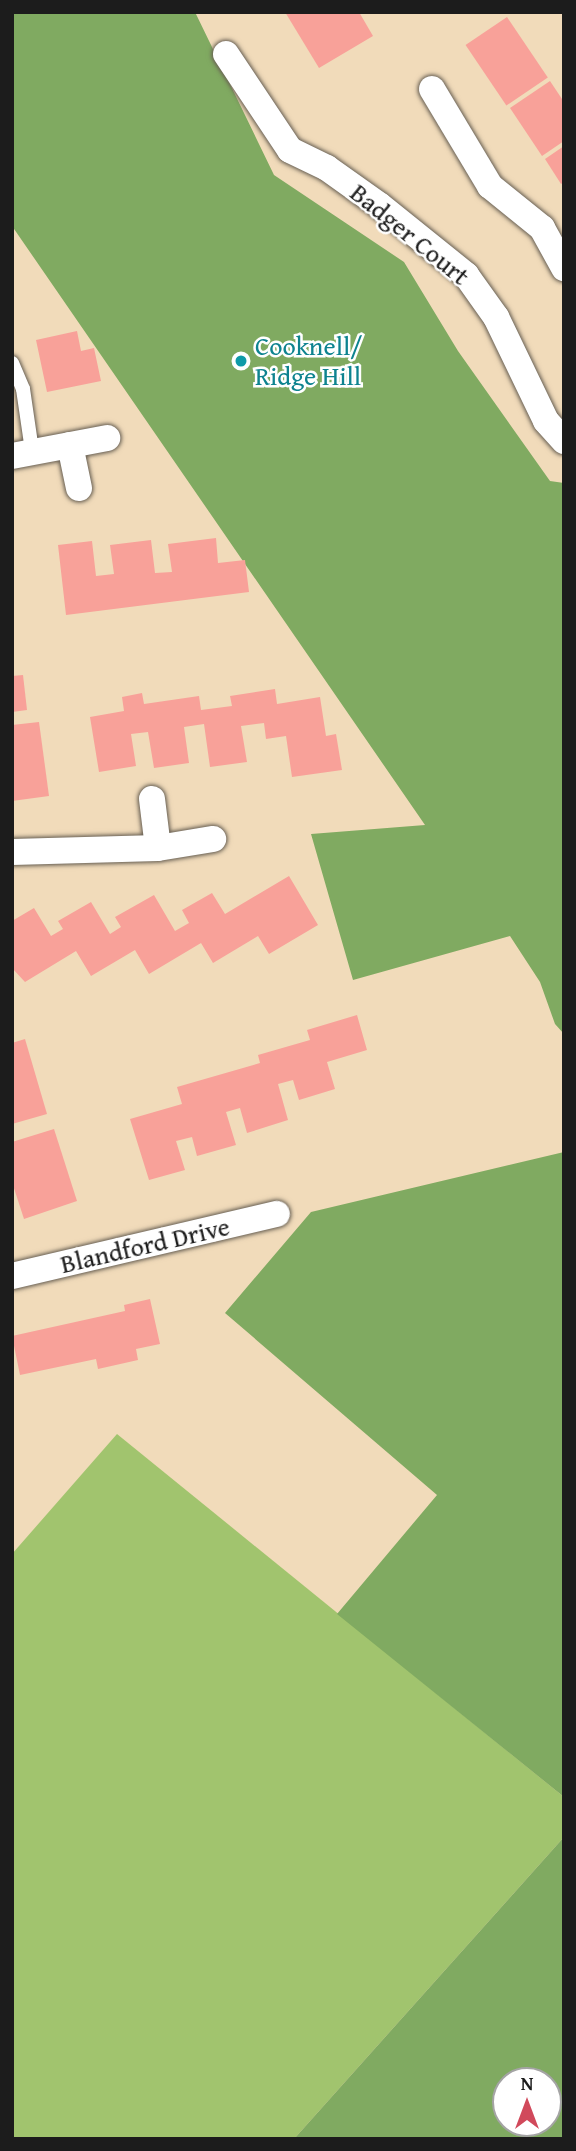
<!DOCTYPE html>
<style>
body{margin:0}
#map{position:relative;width:576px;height:2151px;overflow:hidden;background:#f1dbba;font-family:"Gentium Book Plus",serif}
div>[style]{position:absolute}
.green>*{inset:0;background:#a1c46e}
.forest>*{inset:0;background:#80aa61}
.building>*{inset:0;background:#f8a199;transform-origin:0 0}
.roads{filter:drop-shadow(0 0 2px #675f53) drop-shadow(0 0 2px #675f53)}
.service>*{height:14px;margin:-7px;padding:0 7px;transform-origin:7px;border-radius:7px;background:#fff}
.minor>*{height:26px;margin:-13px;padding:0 13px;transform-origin:13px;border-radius:13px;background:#fff}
.dots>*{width:19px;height:19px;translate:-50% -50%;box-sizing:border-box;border:4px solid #fff;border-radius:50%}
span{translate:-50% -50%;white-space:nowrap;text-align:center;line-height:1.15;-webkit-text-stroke:5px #fff;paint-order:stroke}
.street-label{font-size:26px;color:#1c1c1c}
.culture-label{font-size:26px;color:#0d838f}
.left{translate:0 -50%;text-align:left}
.frame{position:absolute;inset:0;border:14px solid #1c1c1c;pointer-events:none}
.north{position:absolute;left:492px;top:2067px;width:70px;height:70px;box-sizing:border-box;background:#fff;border:2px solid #a4a4a4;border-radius:50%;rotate:0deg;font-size:19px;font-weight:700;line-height:28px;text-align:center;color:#1c1c1c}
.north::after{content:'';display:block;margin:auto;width:24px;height:32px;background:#d1495b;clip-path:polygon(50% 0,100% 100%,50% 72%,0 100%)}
</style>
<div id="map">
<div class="green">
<div style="clip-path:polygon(117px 1434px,564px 1797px,564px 1837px,294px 2139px,12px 2139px,12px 1554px)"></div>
</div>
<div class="forest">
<div style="clip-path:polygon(12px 12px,195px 12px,274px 175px,404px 262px,458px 351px,550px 481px,564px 483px,564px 1034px,555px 1024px,540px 982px,510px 936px,353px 980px,311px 834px,425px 825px,12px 226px)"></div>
<div style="clip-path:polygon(564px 1152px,564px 1797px,337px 1614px,437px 1495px,225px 1313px,311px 1212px)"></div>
<div style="clip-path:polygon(evenodd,564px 1837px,564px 2139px,294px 2139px,564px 1837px,506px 2081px,548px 2081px,548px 2123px,506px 2123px,506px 2081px)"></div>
</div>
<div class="building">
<div style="clip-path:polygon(285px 12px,359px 12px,373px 36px,319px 68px)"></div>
<div style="left:507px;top:17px;width:73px;height:50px;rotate:56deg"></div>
<div style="clip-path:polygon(550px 81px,564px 102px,564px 141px,542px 156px,510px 108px)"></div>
<div style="clip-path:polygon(564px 146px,564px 182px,561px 184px,545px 159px)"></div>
<div style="clip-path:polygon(77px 331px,81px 351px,94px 348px,101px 381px,47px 392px,36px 340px)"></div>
<div style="clip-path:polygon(216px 538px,218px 563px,245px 560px,249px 592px,66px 615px,58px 545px,92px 541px,96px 576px,114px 574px,110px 545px,151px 540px,155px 573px,172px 572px,168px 544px)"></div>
<div style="clip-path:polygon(23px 675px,27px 710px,12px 712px,12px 676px)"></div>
<div style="clip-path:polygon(275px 689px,277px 704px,320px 697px,326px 736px,336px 734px,342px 770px,292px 777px,286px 736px,266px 739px,264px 723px,241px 726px,247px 762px,210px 767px,204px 724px,184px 727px,189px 763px,154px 768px,148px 732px,131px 734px,136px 766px,99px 772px,90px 717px,124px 711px,122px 697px,142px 693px,144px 704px,199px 696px,201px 710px,232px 706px,230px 696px)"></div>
<div style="clip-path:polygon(39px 722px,49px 796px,12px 801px,12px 725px)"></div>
<div style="clip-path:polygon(289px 876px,318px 925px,269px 954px,258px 936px,213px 963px,201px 943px,149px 974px,135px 950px,91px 976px,76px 951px,25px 982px,12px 968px,12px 921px,34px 908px,51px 936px,63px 929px,58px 921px,91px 902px,110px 934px,121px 927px,115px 917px,154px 895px,175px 931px,189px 923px,182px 910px,212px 893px,225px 914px)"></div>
<div style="clip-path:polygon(357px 1015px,367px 1050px,327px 1062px,335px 1089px,299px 1100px,293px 1080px,278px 1084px,288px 1120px,247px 1133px,240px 1108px,226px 1112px,236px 1145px,197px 1156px,192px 1137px,176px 1141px,185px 1170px,149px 1180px,130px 1119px,182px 1104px,177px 1087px,260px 1063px,258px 1055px,310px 1040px,307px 1030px)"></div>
<div style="clip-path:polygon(25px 1039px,47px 1114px,12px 1124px,12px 1043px)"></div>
<div style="clip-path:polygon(54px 1129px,77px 1201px,24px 1219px,12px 1182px,12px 1142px)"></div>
<div style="clip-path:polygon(150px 1299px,160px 1344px,136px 1349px,138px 1360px,98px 1369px,96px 1359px,20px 1375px,12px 1336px,125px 1311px,124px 1305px)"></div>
</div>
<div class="roads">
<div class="service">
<div style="left:12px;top:363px;width:28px;rotate:67deg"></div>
<div style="left:23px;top:389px;width:63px;rotate:81.7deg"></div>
</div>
<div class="minor">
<div style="left:226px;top:54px;width:115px;rotate:56.3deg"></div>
<div style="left:290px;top:150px;width:41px;rotate:25.9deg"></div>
<div style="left:327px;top:168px;width:64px;rotate:35.4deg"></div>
<div style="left:379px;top:205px;width:112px;rotate:38.8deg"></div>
<div style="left:466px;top:275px;width:52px;rotate:54.5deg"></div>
<div style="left:496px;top:317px;width:115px;rotate:64.3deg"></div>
<div style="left:546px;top:421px;width:27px;rotate:48deg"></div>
<div style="left:432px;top:89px;width:113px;rotate:59.1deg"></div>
<div style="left:490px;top:186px;width:67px;rotate:38.9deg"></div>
<div style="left:542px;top:228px;width:46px;rotate:61.2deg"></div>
<div style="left:70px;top:445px;width:44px;rotate:78.2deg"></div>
<div style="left:12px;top:456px;width:97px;rotate:-10.7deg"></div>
<div style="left:152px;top:799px;width:49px;rotate:83deg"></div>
<div style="left:12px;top:852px;width:146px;rotate:-1.6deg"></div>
<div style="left:158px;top:848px;width:56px;rotate:-9.3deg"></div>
<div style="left:12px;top:1276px;width:272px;rotate:-13.2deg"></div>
</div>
</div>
<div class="dots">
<div style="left:241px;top:361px;background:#0f9aa8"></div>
</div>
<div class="street-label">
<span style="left:410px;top:234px;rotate:39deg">Badger Court</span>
<span style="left:145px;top:1245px;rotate:-13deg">Blandford Drive</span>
</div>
<div class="culture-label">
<span class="left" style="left:255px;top:361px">Cooknell/<br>Ridge Hill</span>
</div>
<div class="frame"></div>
<div class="north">N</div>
</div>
